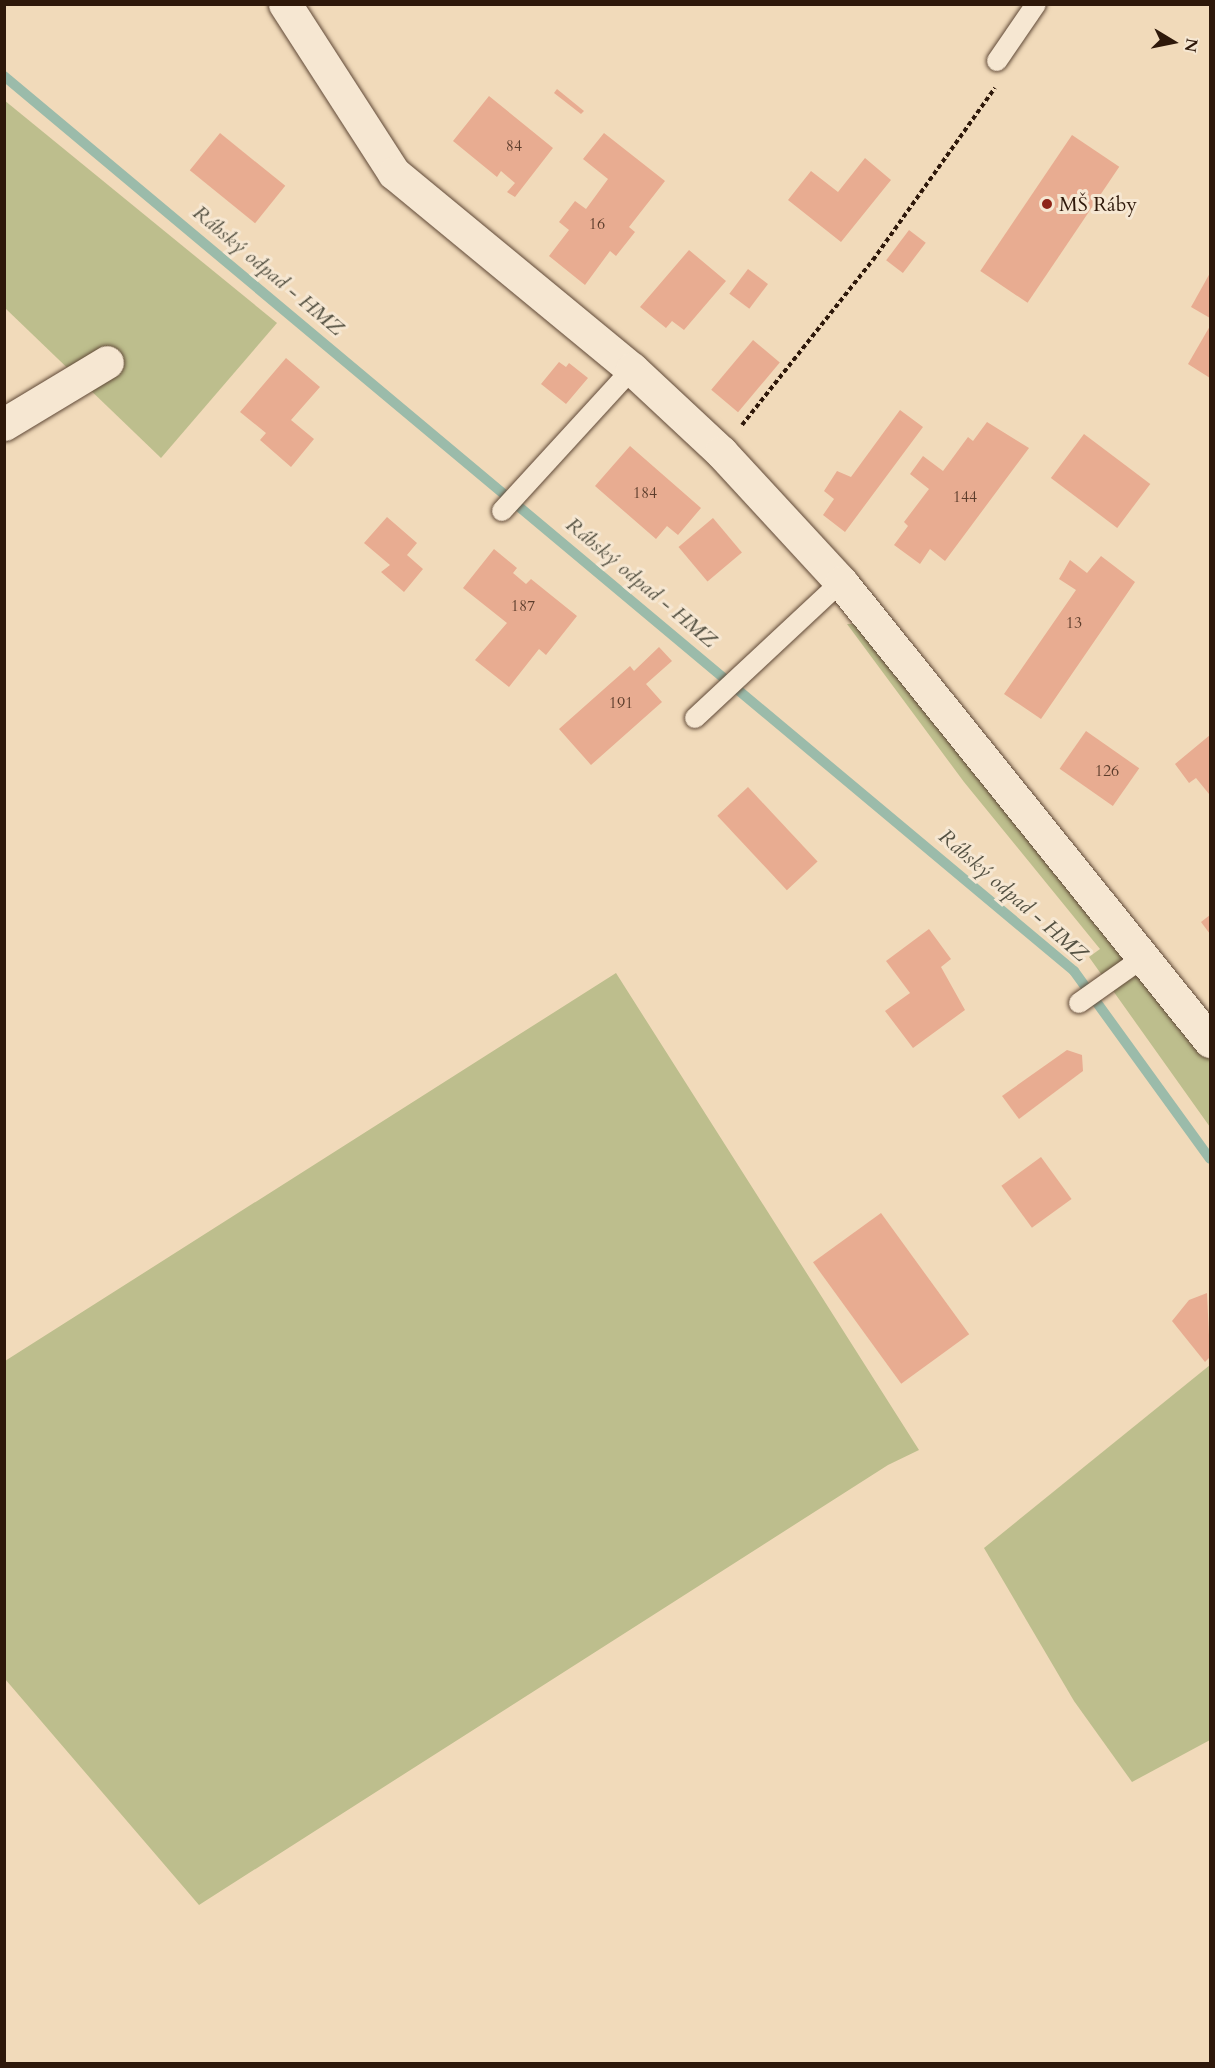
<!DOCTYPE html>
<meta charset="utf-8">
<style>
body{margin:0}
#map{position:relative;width:1215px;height:2068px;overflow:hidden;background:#f1daba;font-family:Cardo,serif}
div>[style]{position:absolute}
.green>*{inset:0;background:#bdbe8d}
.stream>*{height:10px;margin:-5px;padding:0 5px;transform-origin:5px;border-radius:5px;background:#9bbbaa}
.building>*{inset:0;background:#e8ac91;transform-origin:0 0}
.path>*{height:4px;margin-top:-2px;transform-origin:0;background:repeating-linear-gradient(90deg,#2e180a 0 4.5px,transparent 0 7.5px)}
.roads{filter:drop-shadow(0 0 2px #5f4836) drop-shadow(0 0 2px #5f4836)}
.service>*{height:20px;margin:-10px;padding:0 10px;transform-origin:10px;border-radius:10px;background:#f6e7d2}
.minor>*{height:33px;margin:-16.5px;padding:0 16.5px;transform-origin:16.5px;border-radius:16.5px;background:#f6e7d2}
.dots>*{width:16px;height:16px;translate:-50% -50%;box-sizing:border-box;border:3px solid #f6e7d2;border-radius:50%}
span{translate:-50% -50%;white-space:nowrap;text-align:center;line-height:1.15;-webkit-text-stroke:6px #f6e7d2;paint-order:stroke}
.number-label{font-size:16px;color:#5c3d2c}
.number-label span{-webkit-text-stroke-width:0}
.poi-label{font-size:20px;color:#2e180a}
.left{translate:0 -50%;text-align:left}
.water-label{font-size:21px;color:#545142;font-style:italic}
.frame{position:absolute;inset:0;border:6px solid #2e180a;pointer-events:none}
.north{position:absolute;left:1143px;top:12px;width:60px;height:60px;-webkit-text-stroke:4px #f6e7d2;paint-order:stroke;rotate:100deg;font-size:16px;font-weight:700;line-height:24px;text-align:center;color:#2e180a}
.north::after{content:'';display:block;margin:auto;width:21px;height:27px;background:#2e180a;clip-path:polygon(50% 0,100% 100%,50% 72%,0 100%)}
</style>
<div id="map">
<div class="green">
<div style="clip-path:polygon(4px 100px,277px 323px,161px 458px,5px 308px)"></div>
<div style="clip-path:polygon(847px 624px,858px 624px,1195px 1039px,1210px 1061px,1210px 1127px,1089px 957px,1100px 949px,964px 782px)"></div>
<div style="clip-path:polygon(616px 973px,919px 1450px,888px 1465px,199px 1905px,5px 1679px,5px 1361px)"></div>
<div style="clip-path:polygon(1210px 1365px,1210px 1740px,1132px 1782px,1074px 1701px,984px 1548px)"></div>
</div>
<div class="stream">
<div style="left:4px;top:76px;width:1395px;rotate:39.91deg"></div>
<div style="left:1074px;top:971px;width:232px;rotate:54.1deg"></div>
</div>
<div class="building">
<div style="clip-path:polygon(557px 89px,584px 111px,581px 114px,554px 93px)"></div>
<div style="clip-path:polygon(489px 96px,553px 148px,515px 197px,507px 192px,515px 183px,501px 171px,497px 177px,453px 141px)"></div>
<div style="left:220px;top:133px;width:84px;height:48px;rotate:39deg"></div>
<div style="clip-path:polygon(604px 133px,665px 181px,629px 227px,635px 232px,616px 256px,610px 251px,585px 285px,549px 256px,569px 230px,559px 222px,575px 201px,586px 209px,608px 179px,583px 159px)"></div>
<div style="left:1072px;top:135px;width:57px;height:164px;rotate:34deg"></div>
<div style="clip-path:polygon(865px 158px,891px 180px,841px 242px,788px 200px,811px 171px,838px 192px)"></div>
<div style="left:909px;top:230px;width:21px;height:38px;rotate:37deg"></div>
<div style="clip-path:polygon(689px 250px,726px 281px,684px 330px,672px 321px,666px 328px,640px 307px)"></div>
<div style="left:748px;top:269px;width:25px;height:31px;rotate:37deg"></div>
<div style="clip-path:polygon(1210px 273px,1210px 318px,1191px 307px)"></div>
<div style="clip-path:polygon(1210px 326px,1210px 378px,1188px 364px)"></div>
<div style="left:753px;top:340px;width:35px;height:65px;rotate:40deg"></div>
<div style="clip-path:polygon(286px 358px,320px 387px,291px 420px,314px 439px,291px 467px,260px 440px,266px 433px,240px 412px)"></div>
<div style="clip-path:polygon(559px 362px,566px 367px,569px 363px,588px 378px,566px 404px,541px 384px)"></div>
<div style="clip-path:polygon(900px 410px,923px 427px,845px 532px,823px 515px,834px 499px,824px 491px,837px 471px,851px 477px)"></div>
<div style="clip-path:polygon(987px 422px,1029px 448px,945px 561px,930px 549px,920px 564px,894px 545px,908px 526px,904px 522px,929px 489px,910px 474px,923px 456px,943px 471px,968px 437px,973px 441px)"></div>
<div style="left:1084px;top:434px;width:83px;height:55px;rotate:37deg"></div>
<div style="clip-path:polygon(630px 446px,701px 508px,678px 535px,667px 526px,656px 539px,595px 486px)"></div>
<div style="clip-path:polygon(387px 517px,417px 543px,407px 555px,423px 569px,404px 592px,381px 572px,390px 565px,364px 543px)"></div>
<div style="left:713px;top:518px;width:45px;height:45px;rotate:50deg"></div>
<div style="clip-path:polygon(494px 549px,517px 568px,513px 573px,526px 584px,531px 579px,577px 616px,546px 655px,539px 649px,509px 687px,475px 660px,507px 623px,463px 588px)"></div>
<div style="clip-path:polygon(1101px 556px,1135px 582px,1041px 719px,1004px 694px,1076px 590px,1059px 579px,1070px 560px,1087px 573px)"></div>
<div style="clip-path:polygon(659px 647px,672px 661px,646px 684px,662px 702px,591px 765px,559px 729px,630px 666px,634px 671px)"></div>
<div style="left:1086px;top:731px;width:65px;height:46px;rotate:35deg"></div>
<div style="clip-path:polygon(1210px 735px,1210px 793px,1209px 794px,1196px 778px,1189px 783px,1175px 764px)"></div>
<div style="left:748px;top:787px;width:102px;height:42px;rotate:47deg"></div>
<div style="clip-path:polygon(1210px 915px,1210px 934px,1201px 922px)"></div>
<div style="clip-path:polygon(929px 929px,951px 959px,941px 967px,965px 1010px,913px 1048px,885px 1011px,910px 993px,886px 961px)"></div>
<div style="clip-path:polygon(1067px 1050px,1082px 1055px,1083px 1071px,1019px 1119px,1002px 1096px)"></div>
<div style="left:1041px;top:1157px;width:52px;height:49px;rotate:54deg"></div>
<div style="left:881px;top:1213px;width:150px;height:84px;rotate:54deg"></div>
<div style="clip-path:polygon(1207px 1293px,1210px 1357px,1205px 1362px,1172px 1321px,1189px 1300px)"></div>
</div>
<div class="path">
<div style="left:742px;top:425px;width:211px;rotate:-51.6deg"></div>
<div style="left:873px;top:260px;width:211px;rotate:-54.7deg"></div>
</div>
<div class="roads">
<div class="service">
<div style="left:997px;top:61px;width:69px;rotate:-55.6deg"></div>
<div style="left:502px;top:511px;width:193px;rotate:-47.5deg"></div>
<div style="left:695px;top:718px;width:200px;rotate:-43deg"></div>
<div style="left:1079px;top:1003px;width:80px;rotate:-35.3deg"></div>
</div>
<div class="minor">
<div style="left:285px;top:4px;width:201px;rotate:57.2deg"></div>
<div style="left:394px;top:173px;width:308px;rotate:39.5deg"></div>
<div style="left:632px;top:369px;width:122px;rotate:43deg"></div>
<div style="left:721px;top:452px;width:177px;rotate:47.3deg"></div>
<div style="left:841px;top:582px;width:589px;rotate:51.2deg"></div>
<div style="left:4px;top:424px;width:120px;rotate:-31deg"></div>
</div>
</div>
<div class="dots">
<div style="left:1047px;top:204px;background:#8f2418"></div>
</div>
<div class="number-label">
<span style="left:514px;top:146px">84</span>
<span style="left:597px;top:224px">16</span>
<span style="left:645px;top:493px">184</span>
<span style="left:965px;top:497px">144</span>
<span style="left:523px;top:606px">187</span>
<span style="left:1074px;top:623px">13</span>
<span style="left:621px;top:703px">191</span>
<span style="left:1107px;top:771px">126</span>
</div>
<div class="poi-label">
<span class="left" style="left:1059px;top:204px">MŠ Ráby</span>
</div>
<div class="water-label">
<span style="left:268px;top:271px;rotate:40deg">Rábský odpad - HMZ</span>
<span style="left:641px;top:583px;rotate:40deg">Rábský odpad - HMZ</span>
<span style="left:1013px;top:896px;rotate:41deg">Rábský odpad - HMZ</span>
</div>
<div class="frame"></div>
<div class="north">N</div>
</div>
